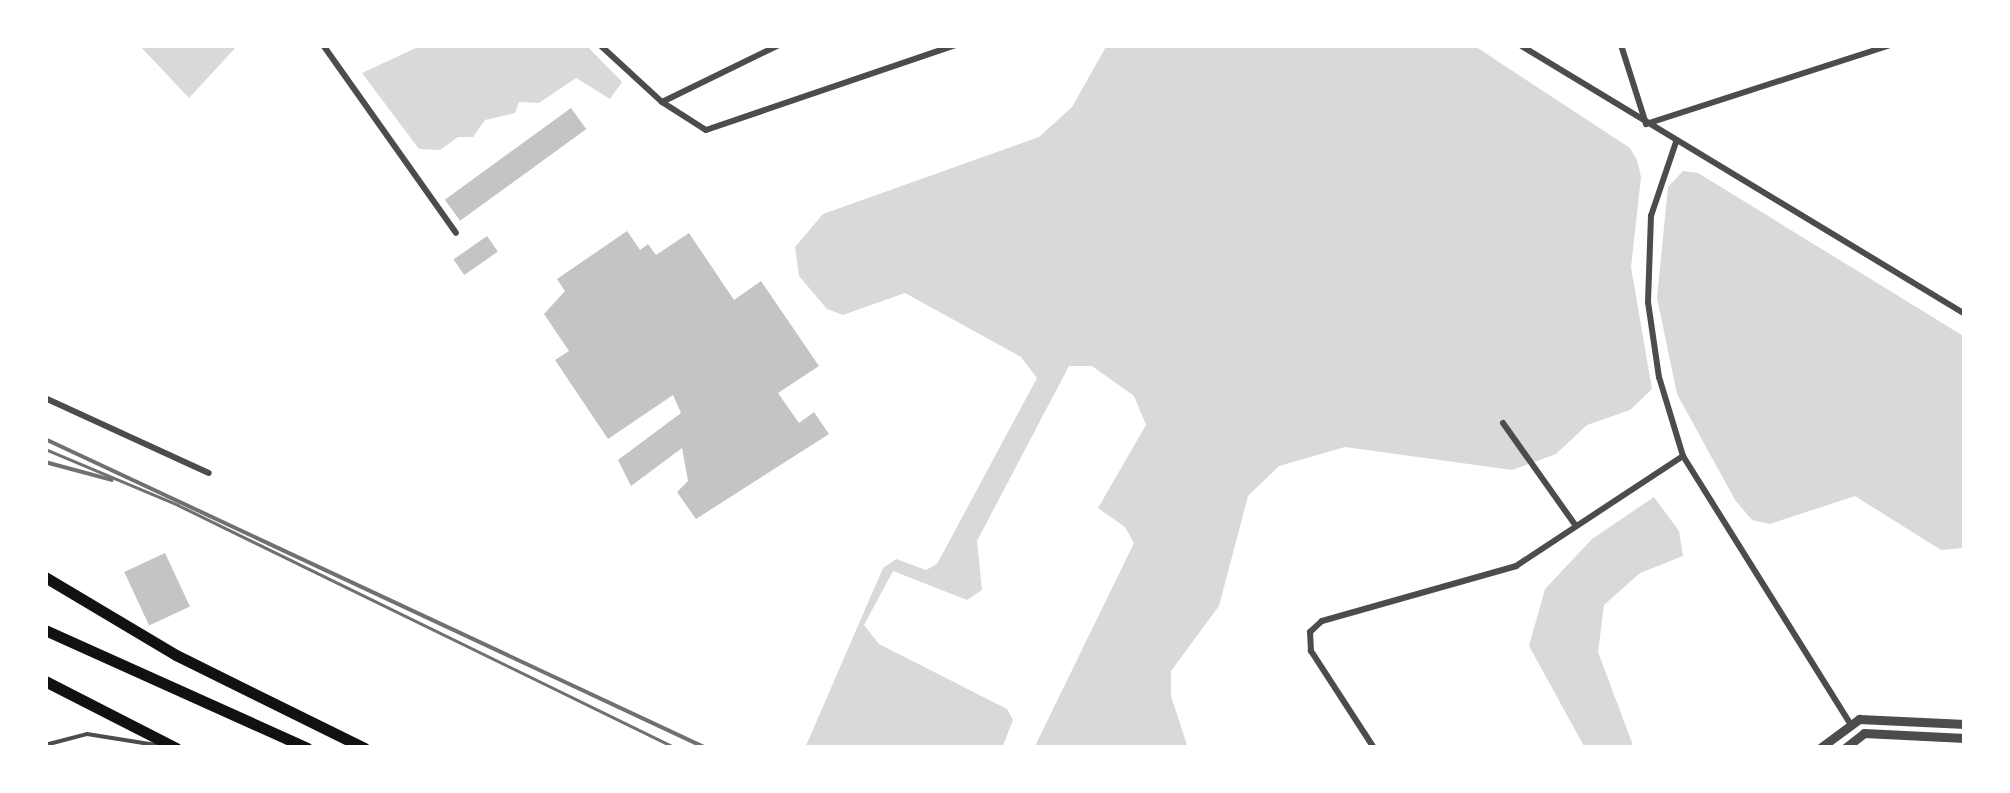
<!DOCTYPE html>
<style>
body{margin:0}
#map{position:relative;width:2010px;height:793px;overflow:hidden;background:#fff;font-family:Karla,sans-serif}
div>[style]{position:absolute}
.water>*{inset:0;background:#d9d9d9}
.building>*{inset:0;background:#c4c4c4;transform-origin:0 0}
.service>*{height:4px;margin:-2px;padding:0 2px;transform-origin:2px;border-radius:2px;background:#4c4c4c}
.minor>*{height:6px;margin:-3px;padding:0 3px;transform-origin:3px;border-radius:3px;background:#4c4c4c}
.tertiary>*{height:9px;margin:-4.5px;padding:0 4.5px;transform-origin:4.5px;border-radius:4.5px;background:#4c4c4c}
.trunk>*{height:11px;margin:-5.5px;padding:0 5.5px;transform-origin:5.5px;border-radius:5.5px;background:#111}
.tram>*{height:2.5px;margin:-1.25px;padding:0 1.25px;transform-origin:1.25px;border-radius:1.25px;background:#707070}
.rail>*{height:4px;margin:-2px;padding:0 2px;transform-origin:2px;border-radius:2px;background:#707070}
span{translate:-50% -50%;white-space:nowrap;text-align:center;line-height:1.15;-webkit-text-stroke:9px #fff;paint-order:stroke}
.frame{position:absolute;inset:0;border:48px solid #fff;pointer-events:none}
</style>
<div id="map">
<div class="water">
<div style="clip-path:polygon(139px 45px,238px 45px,189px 98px)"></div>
<div style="clip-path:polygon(586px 45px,622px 82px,610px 99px,576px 78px,539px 103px,519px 102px,515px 113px,485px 120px,473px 137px,458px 137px,440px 150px,419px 149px,362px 73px,418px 47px)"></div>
<div style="clip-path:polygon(1107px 45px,1473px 45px,1630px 148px,1637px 160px,1641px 177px,1631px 267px,1652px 389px,1630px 410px,1587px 425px,1556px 454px,1512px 470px,1345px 447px,1279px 466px,1248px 496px,1219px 606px,1171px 671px,1171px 696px,1188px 748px,1034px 748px,1134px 543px,1125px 527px,1098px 508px,1146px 425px,1134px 396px,1092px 366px,1069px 366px,977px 541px,982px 590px,967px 600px,893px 571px,864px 625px,879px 644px,1007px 709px,1013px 720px,1002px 748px,805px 748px,883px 568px,896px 559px,926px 570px,937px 564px,1037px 378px,1021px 357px,905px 293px,843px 315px,827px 309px,799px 276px,795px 247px,823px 214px,1039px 137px,1072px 107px)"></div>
<div style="clip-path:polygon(1683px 171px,1698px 173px,1965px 337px,1965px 548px,1941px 550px,1855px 496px,1770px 524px,1752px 520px,1735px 500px,1677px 394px,1657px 298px,1668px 187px)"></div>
<div style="clip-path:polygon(1654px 497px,1679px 531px,1683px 556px,1640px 573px,1604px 605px,1598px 652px,1634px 748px,1585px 748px,1529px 646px,1545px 589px,1592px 539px)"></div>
</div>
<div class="building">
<div style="left:571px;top:108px;width:26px;height:156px;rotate:54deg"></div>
<div style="clip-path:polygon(627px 231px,640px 250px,648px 244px,656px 255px,689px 233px,734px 300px,761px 281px,819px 366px,778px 393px,799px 423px,814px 412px,829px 434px,696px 519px,677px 492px,688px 481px,682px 448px,631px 486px,618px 460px,681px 413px,673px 395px,608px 439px,555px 360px,569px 351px,544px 314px,565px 291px,557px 279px)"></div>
<div style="left:487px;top:236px;width:19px;height:41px;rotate:55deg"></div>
<div style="left:165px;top:553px;width:59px;height:45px;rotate:65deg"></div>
</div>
<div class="service">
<div style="left:45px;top:745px;width:43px;rotate:-14.7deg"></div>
<div style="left:87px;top:734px;width:76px;rotate:9.1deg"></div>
</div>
<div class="minor">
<div style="left:323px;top:45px;width:230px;rotate:54.7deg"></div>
<div style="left:600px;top:45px;width:84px;rotate:42.6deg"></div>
<div style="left:662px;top:102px;width:52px;rotate:32.5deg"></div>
<div style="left:706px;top:130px;width:264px;rotate:-18.8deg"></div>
<div style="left:1520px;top:45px;width:520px;rotate:31.15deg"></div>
<div style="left:1621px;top:45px;width:83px;rotate:72.4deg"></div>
<div style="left:1646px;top:124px;width:257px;rotate:-17.9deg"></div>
<div style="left:662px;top:102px;width:130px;rotate:-26deg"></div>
<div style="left:1676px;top:142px;width:78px;rotate:108.7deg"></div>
<div style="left:1651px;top:216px;width:86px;rotate:92deg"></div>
<div style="left:1648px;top:302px;width:76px;rotate:81.7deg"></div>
<div style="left:1659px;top:377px;width:83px;rotate:73.1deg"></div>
<div style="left:1683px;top:456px;width:317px;rotate:58deg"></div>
<div style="left:45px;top:398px;width:180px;rotate:24.6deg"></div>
<div style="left:1503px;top:423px;width:126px;rotate:54.7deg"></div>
<div style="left:1374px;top:748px;width:116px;rotate:-123deg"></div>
<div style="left:1311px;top:651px;width:19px;rotate:-93deg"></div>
<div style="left:1310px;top:632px;width:16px;rotate:-43deg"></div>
<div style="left:1322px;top:621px;width:202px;rotate:-15.8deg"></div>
<div style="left:1516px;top:566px;width:200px;rotate:-33.4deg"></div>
</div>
<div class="tertiary">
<div style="left:1820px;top:748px;width:49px;rotate:-36.6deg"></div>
<div style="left:1859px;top:719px;width:106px;rotate:2.7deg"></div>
<div style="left:1845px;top:748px;width:24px;rotate:-38deg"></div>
<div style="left:1864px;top:733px;width:101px;rotate:2.8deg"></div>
</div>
<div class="trunk">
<div style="left:45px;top:577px;width:152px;rotate:30.8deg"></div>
<div style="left:176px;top:655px;width:210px;rotate:26.3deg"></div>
<div style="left:45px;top:630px;width:287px;rotate:24.2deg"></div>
<div style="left:45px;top:681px;width:147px;rotate:27.1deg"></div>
</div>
<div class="tram">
<div style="left:45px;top:449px;width:144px;rotate:22.8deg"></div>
<div style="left:178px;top:505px;width:554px;rotate:26.01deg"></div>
</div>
<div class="rail">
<div style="left:45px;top:439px;width:730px;rotate:25.05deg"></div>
<div style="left:45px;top:462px;width:69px;rotate:15deg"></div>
</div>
<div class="frame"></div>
</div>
